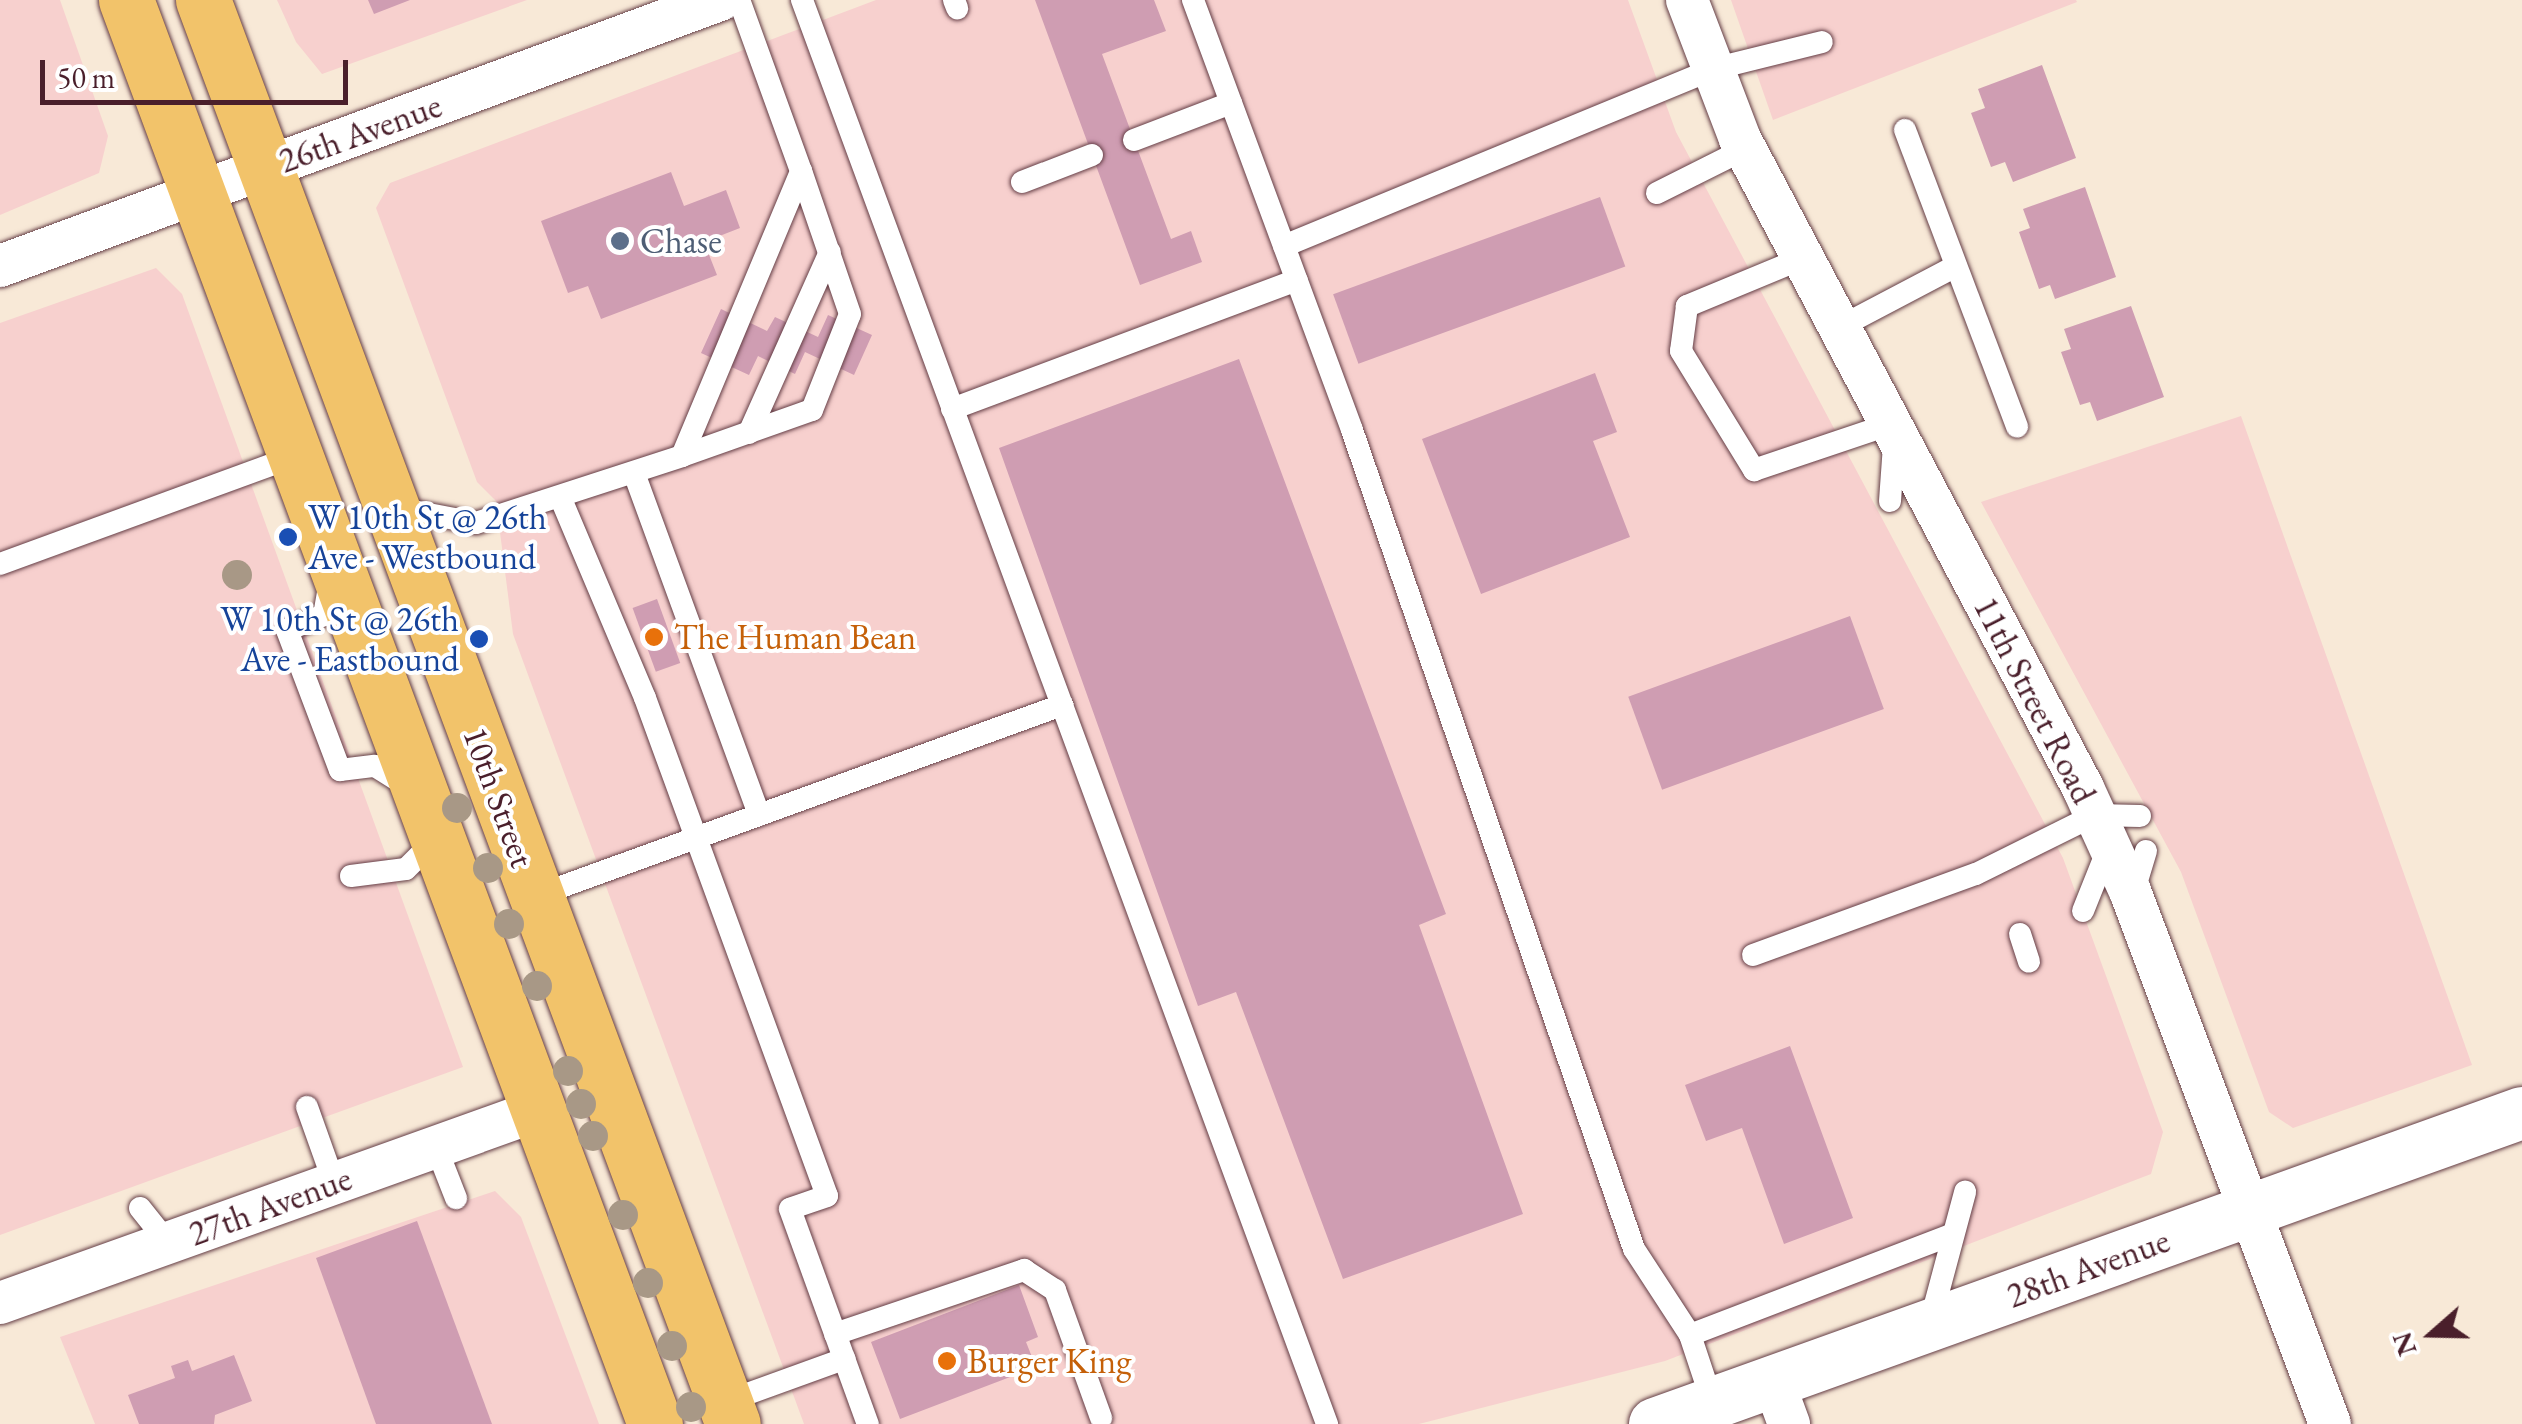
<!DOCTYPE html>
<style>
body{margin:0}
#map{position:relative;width:2522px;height:1424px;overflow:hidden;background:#f8e9d7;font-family:"EB Garamond",serif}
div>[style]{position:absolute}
.built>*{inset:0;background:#f7d0ce}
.building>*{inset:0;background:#cf9db2;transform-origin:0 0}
.roads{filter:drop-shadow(0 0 2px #643d45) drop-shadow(0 0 2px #643d45)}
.service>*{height:22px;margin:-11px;padding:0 11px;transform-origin:11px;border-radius:11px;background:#fff}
.minor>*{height:42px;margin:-21px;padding:0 21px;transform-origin:21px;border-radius:21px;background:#fff}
.tertiary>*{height:52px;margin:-26px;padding:0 26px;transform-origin:26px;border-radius:26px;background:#fff}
.primary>*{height:55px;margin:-27.5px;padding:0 27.5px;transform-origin:27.5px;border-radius:27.5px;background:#f2c36a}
.trees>*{width:30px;height:30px;margin:-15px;border-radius:50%;background:#a89886}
.dots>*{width:28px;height:28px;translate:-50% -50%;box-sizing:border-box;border:5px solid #fff;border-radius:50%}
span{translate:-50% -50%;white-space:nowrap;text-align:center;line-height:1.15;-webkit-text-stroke:8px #fff;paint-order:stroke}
.street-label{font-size:35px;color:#4a1f2b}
.service-label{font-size:35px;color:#4e5e75}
.left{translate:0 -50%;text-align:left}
.transit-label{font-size:35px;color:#164399}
.right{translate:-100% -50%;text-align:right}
.food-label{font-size:35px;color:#c56008}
.north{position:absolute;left:2382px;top:1284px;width:100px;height:100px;-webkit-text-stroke:8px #fff;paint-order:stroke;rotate:250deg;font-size:28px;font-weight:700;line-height:40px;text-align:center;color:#4a1f2b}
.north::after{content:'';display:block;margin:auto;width:35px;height:45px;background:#4a1f2b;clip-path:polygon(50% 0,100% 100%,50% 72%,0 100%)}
.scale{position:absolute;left:40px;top:60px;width:308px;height:45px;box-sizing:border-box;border:5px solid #4a1f2b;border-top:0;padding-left:12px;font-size:30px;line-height:35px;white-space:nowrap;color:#4a1f2b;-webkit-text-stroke:8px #fff;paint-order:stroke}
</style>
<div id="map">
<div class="built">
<div style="clip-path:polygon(0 0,60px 0,108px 136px,99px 173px,0 215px)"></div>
<div style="clip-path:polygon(277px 0,527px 0,322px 74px,296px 42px)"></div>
<div style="clip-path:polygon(876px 0,1628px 0,1676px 132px,2063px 858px,2163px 1132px,2151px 1174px,1665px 1361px,1419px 1424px,804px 1424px,513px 634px,496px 501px,477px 482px,376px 208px,390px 183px)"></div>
<div style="clip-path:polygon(1731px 0,2076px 0,2077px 2px,1773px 120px)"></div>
<div style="clip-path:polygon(156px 268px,182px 294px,463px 1067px,0 1235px,0 323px)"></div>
<div style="clip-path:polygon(2241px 416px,2472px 1065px,2293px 1128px,2269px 1112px,2181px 872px,1981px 502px)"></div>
<div style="clip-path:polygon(495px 1191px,521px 1217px,599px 1424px,95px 1424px,60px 1337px)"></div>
</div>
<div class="building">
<div style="clip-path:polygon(368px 0,410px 0,374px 14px)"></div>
<div style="clip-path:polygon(1035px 0,1154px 0,1166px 31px,1102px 54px,1171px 239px,1191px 231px,1202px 262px,1140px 285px)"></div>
<div style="clip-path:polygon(2042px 65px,2076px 158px,2013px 182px,2005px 162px,1991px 167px,1971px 113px,1985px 108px,1978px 89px)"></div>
<div style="clip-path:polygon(671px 172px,684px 206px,726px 190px,740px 228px,704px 242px,717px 275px,601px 319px,588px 286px,568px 293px,541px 221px)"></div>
<div style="clip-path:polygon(2085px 187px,2116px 277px,2055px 299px,2050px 285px,2039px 289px,2019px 232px,2030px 228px,2023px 209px)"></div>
<div style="left:1600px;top:197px;width:74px;height:284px;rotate:70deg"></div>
<div style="clip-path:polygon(2131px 306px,2164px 397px,2097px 421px,2090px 402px,2080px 405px,2061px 352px,2071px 349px,2064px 329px)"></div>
<div style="clip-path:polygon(721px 309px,767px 331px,775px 317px,818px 337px,828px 315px,872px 335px,854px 375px,805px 352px,795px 374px,758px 356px,749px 375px,701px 353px)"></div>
<div style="clip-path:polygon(1239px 359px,1446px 914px,1419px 925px,1523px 1214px,1343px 1279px,1236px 992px,1198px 1006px,999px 448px)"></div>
<div style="clip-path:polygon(1595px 373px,1617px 432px,1593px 441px,1630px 537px,1481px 594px,1422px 439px)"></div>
<div style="left:657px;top:599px;width:68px;height:26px;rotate:70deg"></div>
<div style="left:1850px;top:616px;width:99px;height:236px;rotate:70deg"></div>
<div style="clip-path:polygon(1790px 1046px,1853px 1218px,1784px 1244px,1742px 1128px,1706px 1141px,1685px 1085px)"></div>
<div style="clip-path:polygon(417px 1221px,492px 1424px,376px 1424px,316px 1258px)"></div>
<div style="clip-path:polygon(1019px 1285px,1038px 1337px,1026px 1342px,1036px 1367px,900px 1419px,871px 1342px)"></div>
<div style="clip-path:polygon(234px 1355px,252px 1401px,215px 1415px,214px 1424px,139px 1424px,128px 1395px,175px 1378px,171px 1366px,188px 1360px,192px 1371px)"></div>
</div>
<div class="roads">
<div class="service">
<div style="left:802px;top:0;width:1518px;rotate:69.76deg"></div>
<div style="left:954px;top:0;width:9px;rotate:69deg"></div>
<div style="left:1193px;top:0;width:458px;rotate:69.7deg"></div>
<div style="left:1352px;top:430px;width:866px;rotate:71deg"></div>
<div style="left:1634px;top:1249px;width:103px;rotate:56.9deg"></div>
<div style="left:1690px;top:1335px;width:73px;rotate:71.6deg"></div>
<div style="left:1905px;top:130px;width:317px;rotate:69.3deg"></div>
<div style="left:1134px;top:140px;width:104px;rotate:-20.9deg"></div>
<div style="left:1022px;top:182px;width:75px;rotate:-21.1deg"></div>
<div style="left:1657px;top:193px;width:98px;rotate:-26.6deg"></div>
<div style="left:1284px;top:246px;width:464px;rotate:-22.4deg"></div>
<div style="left:1713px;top:69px;width:112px;rotate:-13.9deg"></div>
<div style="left:1803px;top:258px;width:126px;rotate:157.5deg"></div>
<div style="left:1687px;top:306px;width:45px;rotate:97.6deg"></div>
<div style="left:1681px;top:351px;width:140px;rotate:58.5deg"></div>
<div style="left:1754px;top:470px;width:145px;rotate:-18.6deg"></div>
<div style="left:1840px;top:327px;width:131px;rotate:-27.7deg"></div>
<div style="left:952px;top:409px;width:368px;rotate:-20.5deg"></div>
<div style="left:749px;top:433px;width:198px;rotate:-65.9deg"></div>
<div style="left:682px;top:456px;width:138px;rotate:-19.5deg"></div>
<div style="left:812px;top:410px;width:103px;rotate:-68.4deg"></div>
<div style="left:850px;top:314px;width:151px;rotate:-108.9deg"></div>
<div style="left:634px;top:473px;width:364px;rotate:69.9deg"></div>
<div style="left:561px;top:499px;width:216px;rotate:67.1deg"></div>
<div style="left:645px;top:698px;width:530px;rotate:69.92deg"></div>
<div style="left:827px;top:1196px;width:39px;rotate:161deg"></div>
<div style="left:790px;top:1209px;width:229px;rotate:70.1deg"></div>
<div style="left:1890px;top:501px;width:56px;rotate:-85.9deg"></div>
<div style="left:397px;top:508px;width:80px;rotate:10.8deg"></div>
<div style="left:476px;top:523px;width:217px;rotate:-18deg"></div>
<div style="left:682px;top:456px;width:309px;rotate:-67.3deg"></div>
<div style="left:801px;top:171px;width:182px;rotate:-109.9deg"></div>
<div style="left:0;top:564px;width:314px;rotate:-20.1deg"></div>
<div style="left:329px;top:587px;width:28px;rotate:100deg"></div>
<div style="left:324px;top:615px;width:40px;rotate:158deg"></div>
<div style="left:287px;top:630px;width:150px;rotate:69.3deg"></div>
<div style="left:340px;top:770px;width:35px;rotate:-7deg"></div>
<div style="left:375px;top:766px;width:38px;rotate:32deg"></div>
<div style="left:351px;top:876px;width:55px;rotate:-7.3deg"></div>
<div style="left:406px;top:869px;width:42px;rotate:-45deg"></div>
<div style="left:2133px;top:894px;width:45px;rotate:-73.2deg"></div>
<div style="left:536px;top:896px;width:560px;rotate:-19.96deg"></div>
<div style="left:2083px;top:911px;width:70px;rotate:-68.2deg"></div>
<div style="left:2020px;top:934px;width:29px;rotate:72deg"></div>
<div style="left:1753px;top:955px;width:237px;rotate:-20deg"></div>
<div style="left:1976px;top:874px;width:133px;rotate:-26.4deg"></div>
<div style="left:2095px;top:815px;width:45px;rotate:1.3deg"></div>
<div style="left:307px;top:1107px;width:81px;rotate:70.4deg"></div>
<div style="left:436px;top:1147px;width:55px;rotate:68.6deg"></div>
<div style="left:140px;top:1208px;width:45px;rotate:51.3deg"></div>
<div style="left:1930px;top:1323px;width:136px;rotate:-75deg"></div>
<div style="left:835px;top:1334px;width:200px;rotate:-18.7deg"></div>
<div style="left:1024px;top:1270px;width:37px;rotate:33deg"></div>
<div style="left:1055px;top:1290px;width:136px;rotate:70.2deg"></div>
<div style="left:1690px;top:1335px;width:280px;rotate:-21deg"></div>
<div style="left:725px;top:1402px;width:127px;rotate:-19.9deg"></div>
</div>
<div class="minor">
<div style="left:1687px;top:0;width:149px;rotate:69.1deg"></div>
<div style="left:1740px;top:139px;width:734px;rotate:62.14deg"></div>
<div style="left:2083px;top:788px;width:113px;rotate:65.5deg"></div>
<div style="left:2130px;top:891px;width:569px;rotate:69.43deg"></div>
<div style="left:0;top:266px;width:768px;rotate:-20.28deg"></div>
<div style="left:0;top:1303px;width:573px;rotate:-19.7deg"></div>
<div style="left:1774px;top:1383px;width:44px;rotate:69.9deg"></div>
</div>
<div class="tertiary">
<div style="left:1655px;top:1424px;width:921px;rotate:-19.73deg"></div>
</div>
<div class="primary">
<div style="left:126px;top:0;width:1519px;rotate:69.62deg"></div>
<div style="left:203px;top:0;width:1519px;rotate:69.59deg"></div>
</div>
</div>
<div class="trees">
<div style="left:237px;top:575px"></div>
<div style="left:457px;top:808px"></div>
<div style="left:488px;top:868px"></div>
<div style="left:509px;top:924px"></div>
<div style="left:537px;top:986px"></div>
<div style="left:568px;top:1071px"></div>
<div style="left:581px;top:1104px"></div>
<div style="left:593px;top:1136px"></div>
<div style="left:623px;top:1215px"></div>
<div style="left:648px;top:1283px"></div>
<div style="left:672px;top:1346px"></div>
<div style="left:691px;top:1407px"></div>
</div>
<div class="dots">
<div style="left:620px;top:241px;background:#5c6f8a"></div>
<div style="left:288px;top:537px;background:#1a4fb4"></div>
<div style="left:654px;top:637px;background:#e8710a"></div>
<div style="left:479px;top:639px;background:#1a4fb4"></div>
<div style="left:947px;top:1361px;background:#e8710a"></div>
</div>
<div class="street-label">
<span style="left:360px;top:133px;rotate:-20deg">26th Avenue</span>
<span style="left:2035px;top:700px;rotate:63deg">11th Street Road</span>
<span style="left:499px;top:797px;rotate:70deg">10th Street</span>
<span style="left:270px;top:1206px;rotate:-20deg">27th Avenue</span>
<span style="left:2088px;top:1268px;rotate:-20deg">28th Avenue</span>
</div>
<div class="service-label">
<span class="left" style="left:640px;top:241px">Chase</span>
</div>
<div class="transit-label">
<span class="left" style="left:308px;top:537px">W 10th St @ 26th<br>Ave - Westbound</span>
<span class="right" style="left:459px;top:639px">W 10th St @ 26th<br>Ave - Eastbound</span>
</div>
<div class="food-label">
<span class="left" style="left:674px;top:637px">The Human Bean</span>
<span class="left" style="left:967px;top:1361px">Burger King</span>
</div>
<div class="north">N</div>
<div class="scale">50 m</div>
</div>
